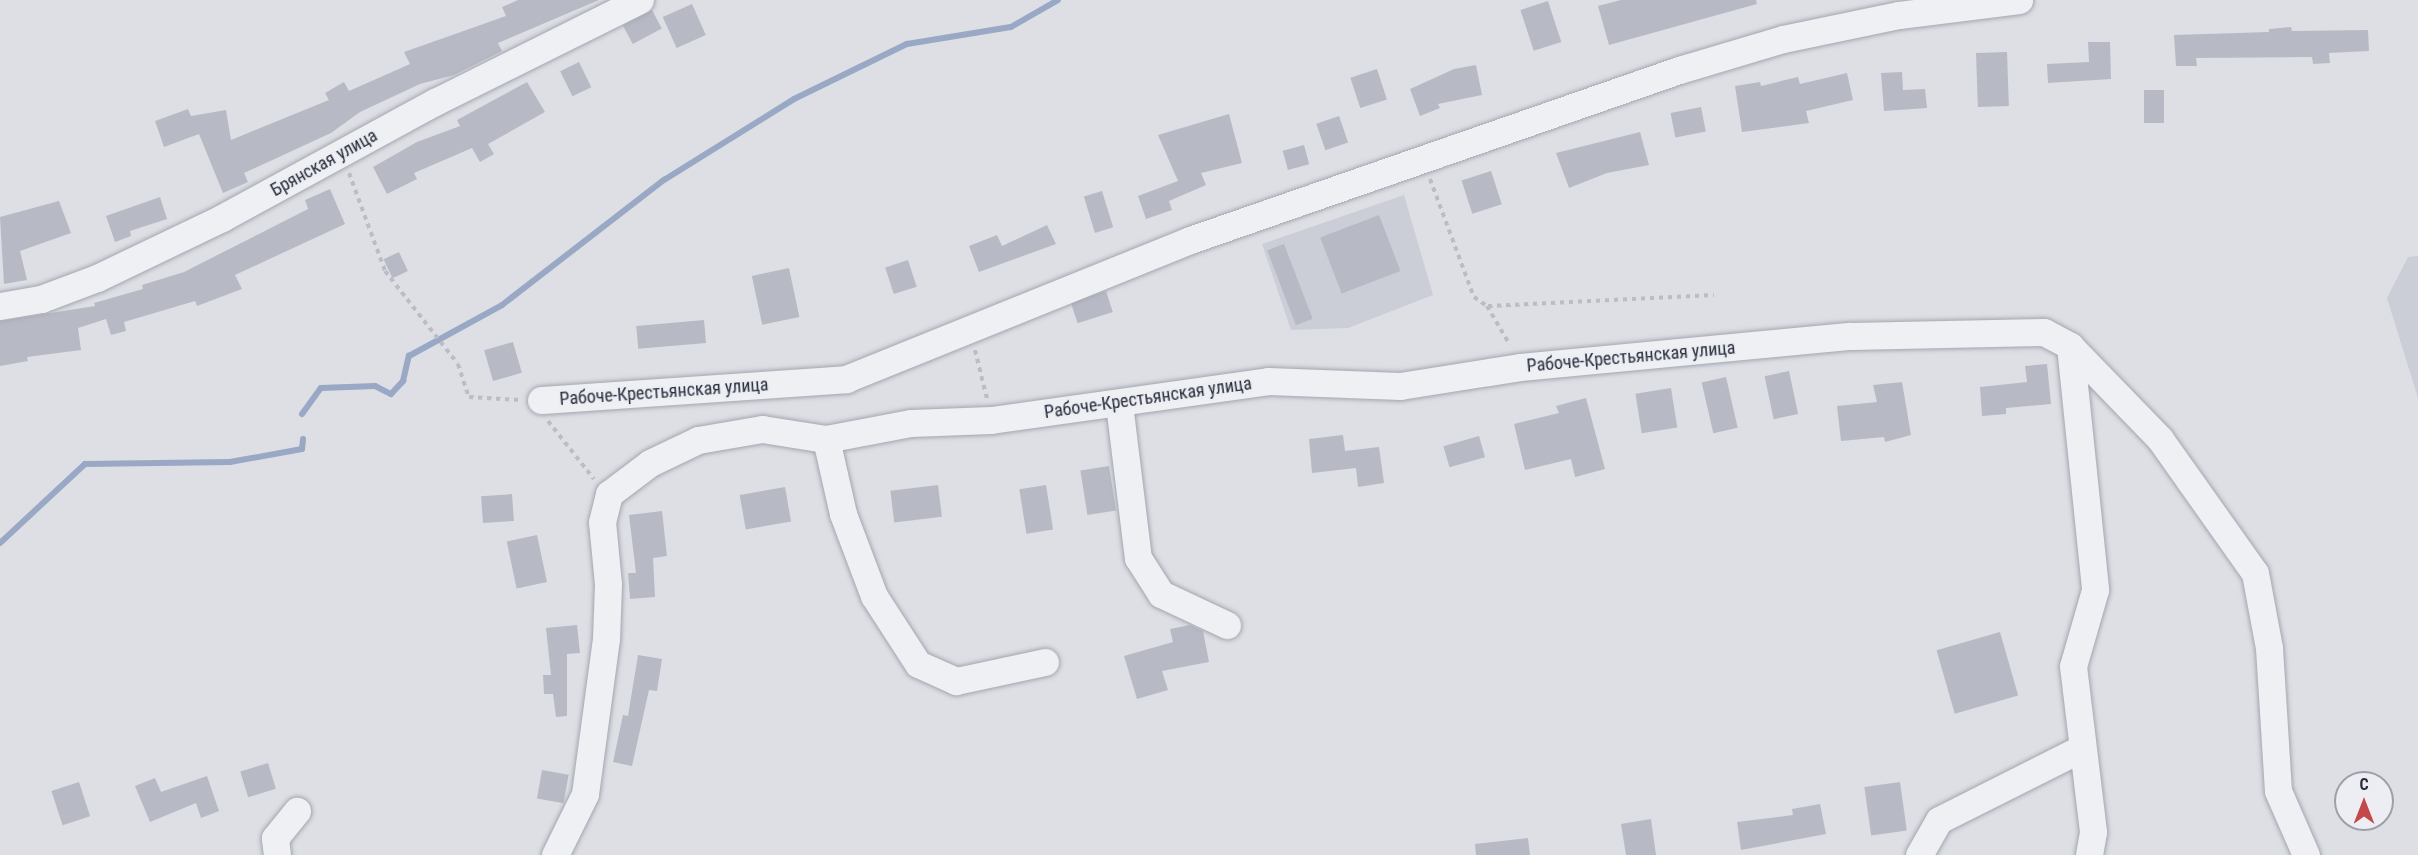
<!DOCTYPE html>
<meta charset="utf-8">
<style>
body{margin:0}
#map{position:relative;width:2418px;height:855px;overflow:hidden;background:#dddfe5;font-family:"Roboto Condensed",sans-serif}
div>[style]{position:absolute}
.built>*{inset:0;background:#cbced7}
.stream>*{height:6px;margin:-3px;padding:0 3px;transform-origin:3px;border-radius:3px;background:#99a8c4}
.building>*{inset:0;background:#b7bac5;transform-origin:0 0}
.path>*{height:4px;margin-top:-2px;transform-origin:0;background:repeating-linear-gradient(90deg,#bbbdc4 0 4.5px,transparent 0 9px)}
.roads{filter:drop-shadow(0 0 2px #a3a6af) drop-shadow(0 0 2px #a3a6af)}
.minor>*{height:27px;margin:-13.5px;padding:0 13.5px;transform-origin:13.5px;border-radius:13.5px;background:#eff0f4}
span{translate:-50% -50%;white-space:nowrap;text-align:center;line-height:1.15;-webkit-text-stroke:4.5px #eceef3;paint-order:stroke}
.street-label{font-size:18px;color:#272c3b}
.north{position:absolute;left:2334px;top:771px;width:60px;height:60px;box-sizing:border-box;background:#eceef3;border:2px solid #9da0a9;border-radius:50%;rotate:0deg;font-size:16px;font-weight:700;line-height:24px;text-align:center;color:#272c3b}
.north::after{content:'';display:block;margin:auto;width:21px;height:27px;background:#c4484a;clip-path:polygon(50% 0,100% 100%,50% 72%,0 100%)}
</style>
<div id="map">
<div class="built">
<div style="clip-path:polygon(1404px 195px,1433px 295px,1348px 328px,1291px 330px,1262px 244px)"></div>
<div style="clip-path:polygon(2418px 256px,2418px 398px,2387px 298px,2408px 257px)"></div>
</div>
<div class="stream">
<div style="left:302px;top:414px;width:32px;rotate:-54deg"></div>
<div style="left:321px;top:388px;width:54px;rotate:-2.1deg"></div>
<div style="left:375px;top:386px;width:18px;rotate:27deg"></div>
<div style="left:391px;top:394px;width:18px;rotate:-47deg"></div>
<div style="left:403px;top:381px;width:26px;rotate:-77deg"></div>
<div style="left:409px;top:356px;width:106px;rotate:-28.7deg"></div>
<div style="left:502px;top:305px;width:205px;rotate:-37.7deg"></div>
<div style="left:664px;top:180px;width:153px;rotate:-31.9deg"></div>
<div style="left:794px;top:99px;width:126px;rotate:-26deg"></div>
<div style="left:907px;top:44px;width:105px;rotate:-9.3deg"></div>
<div style="left:1011px;top:27px;width:54px;rotate:-29.9deg"></div>
<div style="left:0;top:543px;width:116px;rotate:-42.9deg"></div>
<div style="left:85px;top:464px;width:145px;rotate:-0.8deg"></div>
<div style="left:230px;top:462px;width:73px;rotate:-10.2deg"></div>
<div style="left:302px;top:449px;width:10px;rotate:-84deg"></div>
</div>
<div class="building">
<div style="clip-path:polygon(518px 0,599px 0,498px 43px,502px 51px,454px 75px,420px 84px,360px 112px,331px 133px,244px 173px,248px 182px,223px 193px,199px 134px,164px 147px,155px 121px,188px 109px,191px 116px,226px 110px,231px 140px,329px 100px,325px 93px,344px 82px,349px 91px,410px 64px,404px 52px,506px 16px,502px 7px)"></div>
<div style="clip-path:polygon(1621px 0,1756px 0,1757px 4px,1609px 45px,1598px 6px)"></div>
<div style="left:1548px;top:1px;width:43px;height:29px;rotate:72deg"></div>
<div style="left:692px;top:4px;width:34px;height:32px;rotate:66deg"></div>
<div style="left:652px;top:10px;width:21px;height:33px;rotate:62deg"></div>
<div style="clip-path:polygon(2291px 27px,2292px 31px,2368px 30px,2369px 51px,2329px 53px,2330px 63px,2313px 64px,2312px 57px,2196px 58px,2197px 66px,2176px 66px,2174px 35px,2269px 32px,2269px 29px)"></div>
<div style="clip-path:polygon(2088px 42px,2110px 42px,2111px 79px,2048px 83px,2047px 64px,2089px 62px)"></div>
<div style="left:2007px;top:52px;width:54px;height:31px;rotate:88deg"></div>
<div style="left:579px;top:62px;width:28px;height:21px;rotate:64deg"></div>
<div style="clip-path:polygon(1476px 65px,1482px 95px,1438px 104px,1440px 108px,1420px 116px,1410px 89px,1454px 69px)"></div>
<div style="left:1377px;top:69px;width:32px;height:28px;rotate:72deg"></div>
<div style="clip-path:polygon(1902px 72px,1903px 90px,1925px 89px,1927px 108px,1884px 111px,1881px 73px)"></div>
<div style="clip-path:polygon(1847px 73px,1853px 100px,1806px 111px,1809px 123px,1742px 132px,1735px 86px,1760px 82px,1761px 86px,1798px 77px,1800px 84px)"></div>
<div style="clip-path:polygon(527px 82px,545px 112px,488px 144px,494px 154px,480px 162px,472px 148px,414px 173px,417px 179px,387px 194px,373px 167px,417px 142px,460px 126px,457px 120px)"></div>
<div style="left:2164px;top:90px;width:33px;height:20px;rotate:90deg"></div>
<div style="left:1701px;top:107px;width:25px;height:31px;rotate:79deg"></div>
<div style="clip-path:polygon(1229px 114px,1242px 163px,1201px 173px,1206px 185px,1169px 201px,1172px 210px,1146px 219px,1138px 196px,1178px 181px,1158px 135px)"></div>
<div style="left:1339px;top:116px;width:28px;height:24px;rotate:71deg"></div>
<div style="clip-path:polygon(1640px 132px,1649px 165px,1607px 173px,1569px 188px,1556px 153px)"></div>
<div style="left:1304px;top:145px;width:20px;height:22px;rotate:75deg"></div>
<div style="left:1491px;top:171px;width:35px;height:31px;rotate:72deg"></div>
<div style="clip-path:polygon(330px 189px,345px 224px,235px 275px,242px 289px,197px 306px,195px 301px,124px 322px,126px 331px,111px 335px,106px 319px,78px 328px,81px 350px,27px 357px,28px 361px,0 366px,0 321px,95px 306px,94px 303px,143px 289px,142px 285px,184px 272px,308px 209px,305px 200px)"></div>
<div style="left:1102px;top:191px;width:38px;height:19px;rotate:73deg"></div>
<div style="clip-path:polygon(160px 197px,167px 219px,130px 231px,131px 236px,115px 242px,106px 216px)"></div>
<div style="clip-path:polygon(59px 201px,71px 233px,20px 251px,27px 280px,4px 284px,0 217px)"></div>
<div style="left:1379px;top:215px;width:60px;height:63px;rotate:69deg"></div>
<div style="clip-path:polygon(1047px 225px,1056px 244px,979px 272px,969px 246px,997px 235px,1002px 246px)"></div>
<div style="left:1284px;top:244px;width:80px;height:18px;rotate:69deg"></div>
<div style="left:399px;top:252px;width:21px;height:17px;rotate:65deg"></div>
<div style="left:908px;top:260px;width:28px;height:24px;rotate:72deg"></div>
<div style="left:789px;top:268px;width:50px;height:38px;rotate:78deg"></div>
<div style="left:1106px;top:291px;width:22px;height:37px;rotate:72deg"></div>
<div style="left:704px;top:320px;width:23px;height:68px;rotate:85deg"></div>
<div style="left:513px;top:342px;width:32px;height:30px;rotate:74deg"></div>
<div style="clip-path:polygon(2047px 364px,2051px 404px,2006px 408px,2006px 414px,1982px 416px,1980px 387px,2027px 382px,2025px 366px)"></div>
<div style="left:1789px;top:371px;width:44px;height:25px;rotate:78deg"></div>
<div style="left:1726px;top:377px;width:52px;height:25px;rotate:77deg"></div>
<div style="clip-path:polygon(1902px 382px,1911px 435px,1885px 442px,1884px 437px,1841px 441px,1837px 406px,1877px 402px,1873px 385px)"></div>
<div style="left:1671px;top:388px;width:40px;height:36px;rotate:81deg"></div>
<div style="clip-path:polygon(1586px 398px,1605px 469px,1575px 477px,1571px 459px,1525px 470px,1514px 424px,1559px 413px,1556px 406px)"></div>
<div style="clip-path:polygon(1343px 435px,1345px 451px,1379px 447px,1384px 483px,1358px 487px,1356px 468px,1312px 473px,1309px 439px)"></div>
<div style="left:1479px;top:436px;width:22px;height:37px;rotate:74deg"></div>
<div style="left:1109px;top:466px;width:45px;height:29px;rotate:81deg"></div>
<div style="left:938px;top:485px;width:32px;height:48px;rotate:83deg"></div>
<div style="left:1046px;top:485px;width:45px;height:27px;rotate:81deg"></div>
<div style="left:785px;top:487px;width:35px;height:46px;rotate:80deg"></div>
<div style="left:512px;top:494px;width:27px;height:31px;rotate:86deg"></div>
<div style="clip-path:polygon(662px 511px,667px 556px,653px 558px,655px 597px,630px 599px,628px 573px,636px 573px,629px 515px)"></div>
<div style="left:537px;top:535px;width:48px;height:31px;rotate:78deg"></div>
<div style="clip-path:polygon(577px 625px,580px 653px,567px 654px,567px 716px,556px 717px,553px 694px,544px 694px,543px 675px,551px 675px,546px 628px)"></div>
<div style="clip-path:polygon(1190px 625px,1203px 631px,1209px 662px,1162px 671px,1168px 690px,1137px 699px,1124px 656px,1173px 642px,1170px 629px)"></div>
<div style="left:2000px;top:632px;width:66px;height:66px;rotate:74deg"></div>
<div style="clip-path:polygon(638px 655px,662px 659px,657px 691px,649px 690px,632px 766px,613px 762px,623px 715px,628px 716px)"></div>
<div style="left:268px;top:763px;width:27px;height:29px;rotate:73deg"></div>
<div style="left:542px;top:770px;width:27px;height:29px;rotate:10deg"></div>
<div style="clip-path:polygon(207px 776px,219px 811px,201px 818px,196px 803px,150px 822px,135px 786px,155px 778px,161px 792px)"></div>
<div style="left:79px;top:782px;width:36px;height:29px;rotate:72deg"></div>
<div style="left:1900px;top:782px;width:49px;height:36px;rotate:82deg"></div>
<div style="clip-path:polygon(1820px 804px,1826px 834px,1741px 850px,1737px 822px,1793px 815px,1792px 809px)"></div>
<div style="clip-path:polygon(1651px 819px,1656px 855px,1626px 855px,1621px 824px)"></div>
<div style="clip-path:polygon(1528px 838px,1530px 855px,1476px 855px,1475px 844px)"></div>
</div>
<div class="path">
<div style="left:349px;top:173px;width:104px;rotate:69.8deg"></div>
<div style="left:385px;top:271px;width:118px;rotate:51.9deg"></div>
<div style="left:458px;top:364px;width:35px;rotate:72deg"></div>
<div style="left:469px;top:397px;width:51px;rotate:3.4deg"></div>
<div style="left:1430px;top:179px;width:126px;rotate:69.6deg"></div>
<div style="left:1474px;top:297px;width:16px;rotate:35deg"></div>
<div style="left:1487px;top:306px;width:45px;rotate:59.5deg"></div>
<div style="left:1488px;top:306px;width:226px;rotate:-2.8deg"></div>
<div style="left:975px;top:350px;width:50px;rotate:76.2deg"></div>
<div style="left:548px;top:421px;width:74px;rotate:51.6deg"></div>
</div>
<div class="roads">
<div class="minor">
<div style="left:0;top:306px;width:42px;rotate:-9.7deg"></div>
<div style="left:41px;top:299px;width:60px;rotate:-20.6deg"></div>
<div style="left:97px;top:278px;width:139px;rotate:-25.6deg"></div>
<div style="left:222px;top:218px;width:243px;rotate:-28.6deg"></div>
<div style="left:435px;top:102px;width:229px;rotate:-26.5deg"></div>
<div style="left:2070px;top:346px;width:245px;rotate:84.1deg"></div>
<div style="left:2095px;top:590px;width:79px;rotate:106.1deg"></div>
<div style="left:2073px;top:666px;width:167px;rotate:83.1deg"></div>
<div style="left:2093px;top:832px;width:23px;rotate:100deg"></div>
<div style="left:541px;top:400px;width:306px;rotate:-3.9deg"></div>
<div style="left:846px;top:379px;width:371px;rotate:-22deg"></div>
<div style="left:1190px;top:240px;width:518px;rotate:-19.17deg"></div>
<div style="left:1679px;top:70px;width:109px;rotate:-16.6deg"></div>
<div style="left:1783px;top:39px;width:118px;rotate:-11.7deg"></div>
<div style="left:1899px;top:15px;width:121px;rotate:-7.1deg"></div>
<div style="left:1119px;top:404px;width:155px;rotate:83deg"></div>
<div style="left:1138px;top:558px;width:43px;rotate:57.4deg"></div>
<div style="left:1161px;top:594px;width:73px;rotate:25.2deg"></div>
<div style="left:826px;top:439px;width:77px;rotate:77.2deg"></div>
<div style="left:843px;top:514px;width:88px;rotate:69.3deg"></div>
<div style="left:874px;top:596px;width:81px;rotate:57.1deg"></div>
<div style="left:918px;top:664px;width:42px;rotate:24.1deg"></div>
<div style="left:956px;top:681px;width:91px;rotate:-12.1deg"></div>
<div style="left:277px;top:855px;width:17px;rotate:-97deg"></div>
<div style="left:275px;top:838px;width:35px;rotate:-51deg"></div>
<div style="left:555px;top:855px;width:68px;rotate:-63.8deg"></div>
<div style="left:585px;top:794px;width:156px;rotate:-82.3deg"></div>
<div style="left:606px;top:639px;width:55px;rotate:-87.9deg"></div>
<div style="left:608px;top:584px;width:62px;rotate:-95.5deg"></div>
<div style="left:602px;top:522px;width:29px;rotate:-76deg"></div>
<div style="left:609px;top:494px;width:51px;rotate:-37.1deg"></div>
<div style="left:650px;top:463px;width:53px;rotate:-25.6deg"></div>
<div style="left:698px;top:440px;width:65px;rotate:-9.8deg"></div>
<div style="left:762px;top:429px;width:65px;rotate:8.9deg"></div>
<div style="left:826px;top:439px;width:86px;rotate:-10.7deg"></div>
<div style="left:911px;top:423px;width:80px;rotate:-2.1deg"></div>
<div style="left:991px;top:420px;width:280px;rotate:-8deg"></div>
<div style="left:1268px;top:381px;width:132px;rotate:2.2deg"></div>
<div style="left:1400px;top:386px;width:121px;rotate:-9deg"></div>
<div style="left:1520px;top:367px;width:332px;rotate:-5.4deg"></div>
<div style="left:1851px;top:336px;width:193px;rotate:-1.2deg"></div>
<div style="left:2044px;top:332px;width:30px;rotate:28deg"></div>
<div style="left:2070px;top:346px;width:129px;rotate:45.9deg"></div>
<div style="left:2160px;top:439px;width:164px;rotate:54.7deg"></div>
<div style="left:2255px;top:573px;width:76px;rotate:79.4deg"></div>
<div style="left:2269px;top:648px;width:143px;rotate:86.4deg"></div>
<div style="left:2278px;top:791px;width:70px;rotate:66.4deg"></div>
<div style="left:1919px;top:855px;width:40px;rotate:-60.3deg"></div>
<div style="left:1939px;top:820px;width:160px;rotate:-26.7deg"></div>
</div>
</div>
<div class="street-label">
<span style="left:324px;top:163px;rotate:-29deg">Брянская улица</span>
<span style="left:1631px;top:357px;rotate:-5deg">Рабоче-Крестьянская улица</span>
<span style="left:664px;top:392px;rotate:-4deg">Рабоче-Крестьянская улица</span>
<span style="left:1148px;top:398px;rotate:-8deg">Рабоче-Крестьянская улица</span>
</div>
<div class="north">С</div>
</div>
